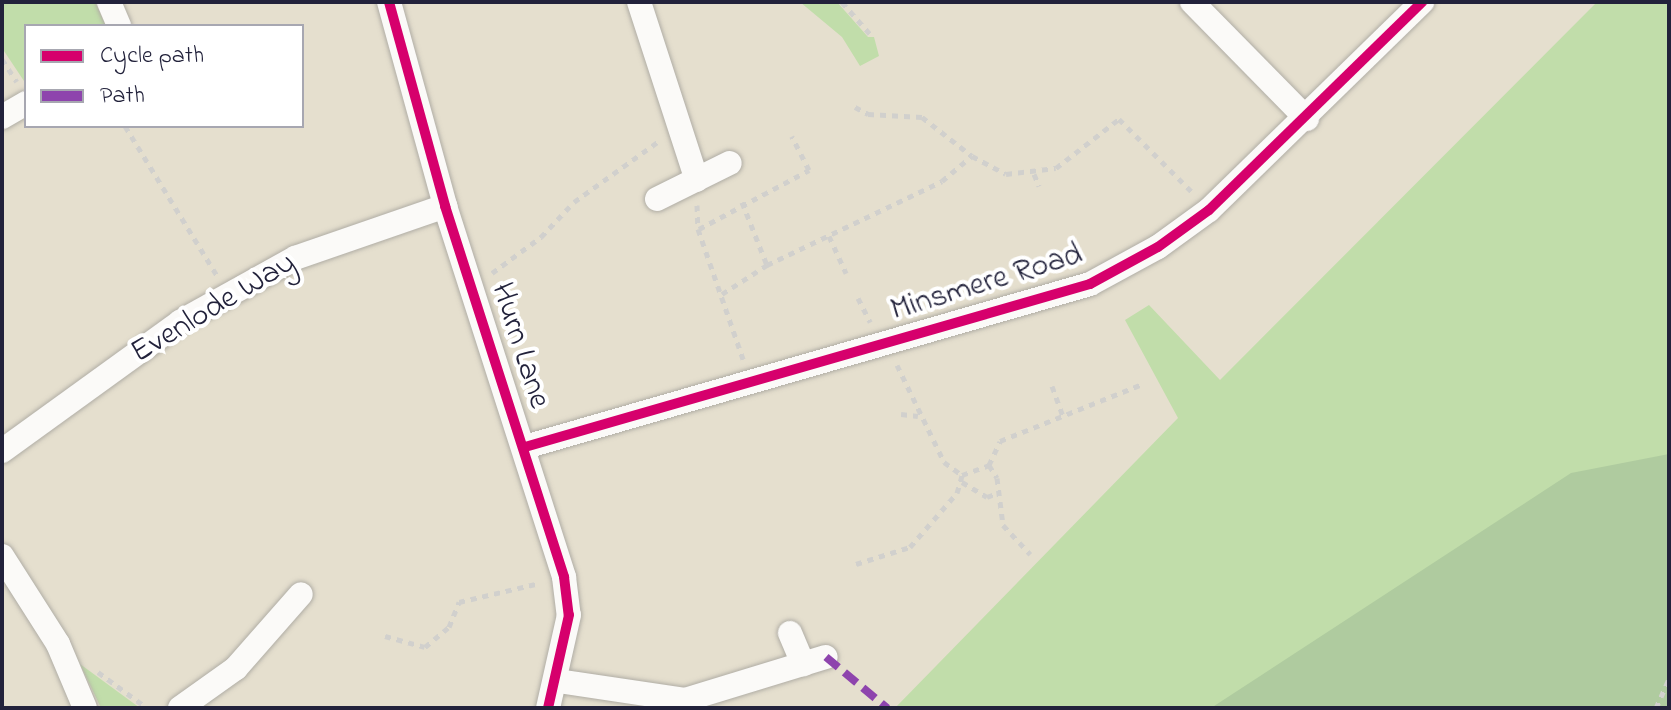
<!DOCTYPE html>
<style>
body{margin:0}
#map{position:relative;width:1671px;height:710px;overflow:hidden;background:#e5dfce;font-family:"Indie Flower",sans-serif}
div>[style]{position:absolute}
.green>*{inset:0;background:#c1ddaa}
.forest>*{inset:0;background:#afcb9f}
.path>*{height:5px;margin-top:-2.5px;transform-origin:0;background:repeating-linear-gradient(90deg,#d1d0cd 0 6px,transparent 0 12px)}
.roads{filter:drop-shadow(0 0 2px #b0ada5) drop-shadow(0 0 2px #b0ada5)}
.street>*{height:24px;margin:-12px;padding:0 12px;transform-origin:12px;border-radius:12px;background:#fbfaf8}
.quiet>*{height:8px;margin-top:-4px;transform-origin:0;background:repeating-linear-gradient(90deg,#8e44ad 0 16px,transparent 0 24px)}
.cycleway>*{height:10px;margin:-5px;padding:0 5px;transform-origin:5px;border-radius:5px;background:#d6006c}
span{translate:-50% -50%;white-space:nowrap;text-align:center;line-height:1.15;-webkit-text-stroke:8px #fff;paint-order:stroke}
.street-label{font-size:32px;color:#22223b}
.frame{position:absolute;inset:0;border:4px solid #22223b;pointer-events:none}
.legend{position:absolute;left:24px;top:24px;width:280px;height:104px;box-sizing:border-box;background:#fff;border:2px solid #a7a7b1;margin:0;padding:10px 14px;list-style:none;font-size:24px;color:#22223b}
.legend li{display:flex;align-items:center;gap:16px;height:40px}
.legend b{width:40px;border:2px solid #a7a7b1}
</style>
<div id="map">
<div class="green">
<div style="clip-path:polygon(2px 2px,95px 2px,106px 26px,26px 26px,26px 84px,2px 48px)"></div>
<div style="clip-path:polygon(800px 2px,837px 2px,868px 37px,874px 37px,879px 56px,860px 66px,842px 37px)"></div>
<div style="clip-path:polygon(1597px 2px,1669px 2px,1669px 708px,895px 708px,1178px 418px,1125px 320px,1149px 305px,1220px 380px)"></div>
<div style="clip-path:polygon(80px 664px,140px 708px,101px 708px)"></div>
</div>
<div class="forest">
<div style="clip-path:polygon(1669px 454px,1669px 708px,1211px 708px,1571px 473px)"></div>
</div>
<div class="path">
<div style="left:842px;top:2px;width:43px;rotate:48.8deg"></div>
<div style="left:2px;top:59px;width:27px;rotate:57deg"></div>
<div style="left:855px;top:107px;width:15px;rotate:28deg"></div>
<div style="left:868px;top:114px;width:54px;rotate:3.2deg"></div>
<div style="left:922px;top:117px;width:63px;rotate:38deg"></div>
<div style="left:972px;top:156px;width:38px;rotate:28deg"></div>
<div style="left:1006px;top:174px;width:50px;rotate:-6.8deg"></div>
<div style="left:1056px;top:168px;width:80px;rotate:-37.9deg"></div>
<div style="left:1119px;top:119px;width:103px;rotate:45deg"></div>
<div style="left:125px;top:126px;width:177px;rotate:58.4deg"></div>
<div style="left:1034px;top:174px;width:13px;rotate:67deg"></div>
<div style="left:742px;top:202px;width:68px;rotate:68.4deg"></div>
<div style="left:697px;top:205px;width:24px;rotate:88deg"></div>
<div style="left:698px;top:229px;width:138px;rotate:70.9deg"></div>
<div style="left:699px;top:229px;width:125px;rotate:-28.2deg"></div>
<div style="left:809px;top:170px;width:38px;rotate:-117deg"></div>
<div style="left:829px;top:236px;width:41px;rotate:65.3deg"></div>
<div style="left:492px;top:273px;width:61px;rotate:-36.3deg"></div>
<div style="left:541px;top:237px;width:48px;rotate:-46.7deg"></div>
<div style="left:574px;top:202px;width:105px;rotate:-35.7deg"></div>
<div style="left:722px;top:294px;width:54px;rotate:-32.8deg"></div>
<div style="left:767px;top:265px;width:194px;rotate:-25.6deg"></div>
<div style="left:942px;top:181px;width:39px;rotate:-40deg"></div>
<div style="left:858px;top:298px;width:27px;rotate:63deg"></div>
<div style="left:897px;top:365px;width:108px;rotate:64.1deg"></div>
<div style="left:944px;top:462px;width:22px;rotate:36deg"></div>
<div style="left:962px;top:475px;width:29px;rotate:-20deg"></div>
<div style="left:989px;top:465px;width:26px;rotate:-65deg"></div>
<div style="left:1000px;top:441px;width:151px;rotate:-21.8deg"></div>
<div style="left:1052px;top:386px;width:32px;rotate:70deg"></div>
<div style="left:901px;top:414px;width:17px;rotate:7deg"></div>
<div style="left:989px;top:465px;width:15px;rotate:58deg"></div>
<div style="left:997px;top:478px;width:47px;rotate:82.7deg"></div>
<div style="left:1003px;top:525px;width:40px;rotate:47deg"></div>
<div style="left:962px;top:482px;width:29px;rotate:31deg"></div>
<div style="left:987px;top:497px;width:14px;rotate:-21deg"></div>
<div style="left:856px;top:564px;width:57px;rotate:-17.5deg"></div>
<div style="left:910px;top:547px;width:72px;rotate:-49deg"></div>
<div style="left:957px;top:493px;width:19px;rotate:-74deg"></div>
<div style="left:385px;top:636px;width:41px;rotate:15.4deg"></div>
<div style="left:425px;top:647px;width:31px;rotate:-40deg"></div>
<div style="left:449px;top:627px;width:27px;rotate:-68deg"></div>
<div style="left:459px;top:602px;width:83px;rotate:-13.2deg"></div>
<div style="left:98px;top:672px;width:61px;rotate:36.3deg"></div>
<div style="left:884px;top:706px;width:2px;rotate:63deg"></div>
<div style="left:1656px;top:708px;width:32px;rotate:-66deg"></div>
</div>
<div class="roads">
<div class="street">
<div style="left:109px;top:2px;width:26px;rotate:67deg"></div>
<div style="left:389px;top:2px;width:212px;rotate:74.6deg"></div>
<div style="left:445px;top:206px;width:390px;rotate:72.2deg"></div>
<div style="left:564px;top:577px;width:38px;rotate:83deg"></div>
<div style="left:569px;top:615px;width:95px;rotate:102.7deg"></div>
<div style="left:639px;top:2px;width:187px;rotate:72deg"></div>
<div style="left:1192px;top:2px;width:164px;rotate:45.5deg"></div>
<div style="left:2px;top:117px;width:28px;rotate:-30deg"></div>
<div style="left:657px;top:199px;width:81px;rotate:-26.3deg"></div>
<div style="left:525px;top:447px;width:588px;rotate:-16.09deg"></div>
<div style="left:1090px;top:284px;width:77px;rotate:-28.6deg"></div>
<div style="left:1158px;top:247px;width:63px;rotate:-36deg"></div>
<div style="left:1209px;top:210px;width:298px;rotate:-44.3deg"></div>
<div style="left:2px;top:451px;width:220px;rotate:-35.9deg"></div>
<div style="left:180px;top:322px;width:132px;rotate:-29.1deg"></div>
<div style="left:295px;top:258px;width:159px;rotate:-19.1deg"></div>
<div style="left:2px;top:556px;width:104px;rotate:57.5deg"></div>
<div style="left:58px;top:644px;width:69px;rotate:67.1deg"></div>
<div style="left:790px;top:633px;width:34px;rotate:67deg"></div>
<div style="left:558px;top:681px;width:128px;rotate:8.5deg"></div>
<div style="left:685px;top:700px;width:147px;rotate:-17deg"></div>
<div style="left:180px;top:708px;width:69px;rotate:-35.5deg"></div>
<div style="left:236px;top:668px;width:98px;rotate:-48.7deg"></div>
</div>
</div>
<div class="quiet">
<div style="left:826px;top:657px;width:80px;rotate:39.9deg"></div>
</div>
<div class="cycleway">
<div style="left:389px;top:2px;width:212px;rotate:74.6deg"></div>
<div style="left:445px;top:206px;width:390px;rotate:72.2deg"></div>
<div style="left:564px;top:577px;width:38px;rotate:83deg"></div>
<div style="left:569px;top:615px;width:95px;rotate:102.7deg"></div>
<div style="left:525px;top:447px;width:588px;rotate:-16.09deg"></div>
<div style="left:1090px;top:284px;width:77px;rotate:-28.6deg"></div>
<div style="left:1158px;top:247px;width:63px;rotate:-36deg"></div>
<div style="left:1209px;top:210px;width:298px;rotate:-44.3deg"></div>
</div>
<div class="street-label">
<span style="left:987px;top:284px;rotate:-17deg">Minsmere Road</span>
<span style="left:214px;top:309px;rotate:-31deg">Evenlode Way</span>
<span style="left:519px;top:346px;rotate:72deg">Hurn Lane</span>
</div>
<div class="frame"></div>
<ul class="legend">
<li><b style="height:10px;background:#d6006c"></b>Cycle path</li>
<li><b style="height:10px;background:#8e44ad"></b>Path</li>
</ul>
</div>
